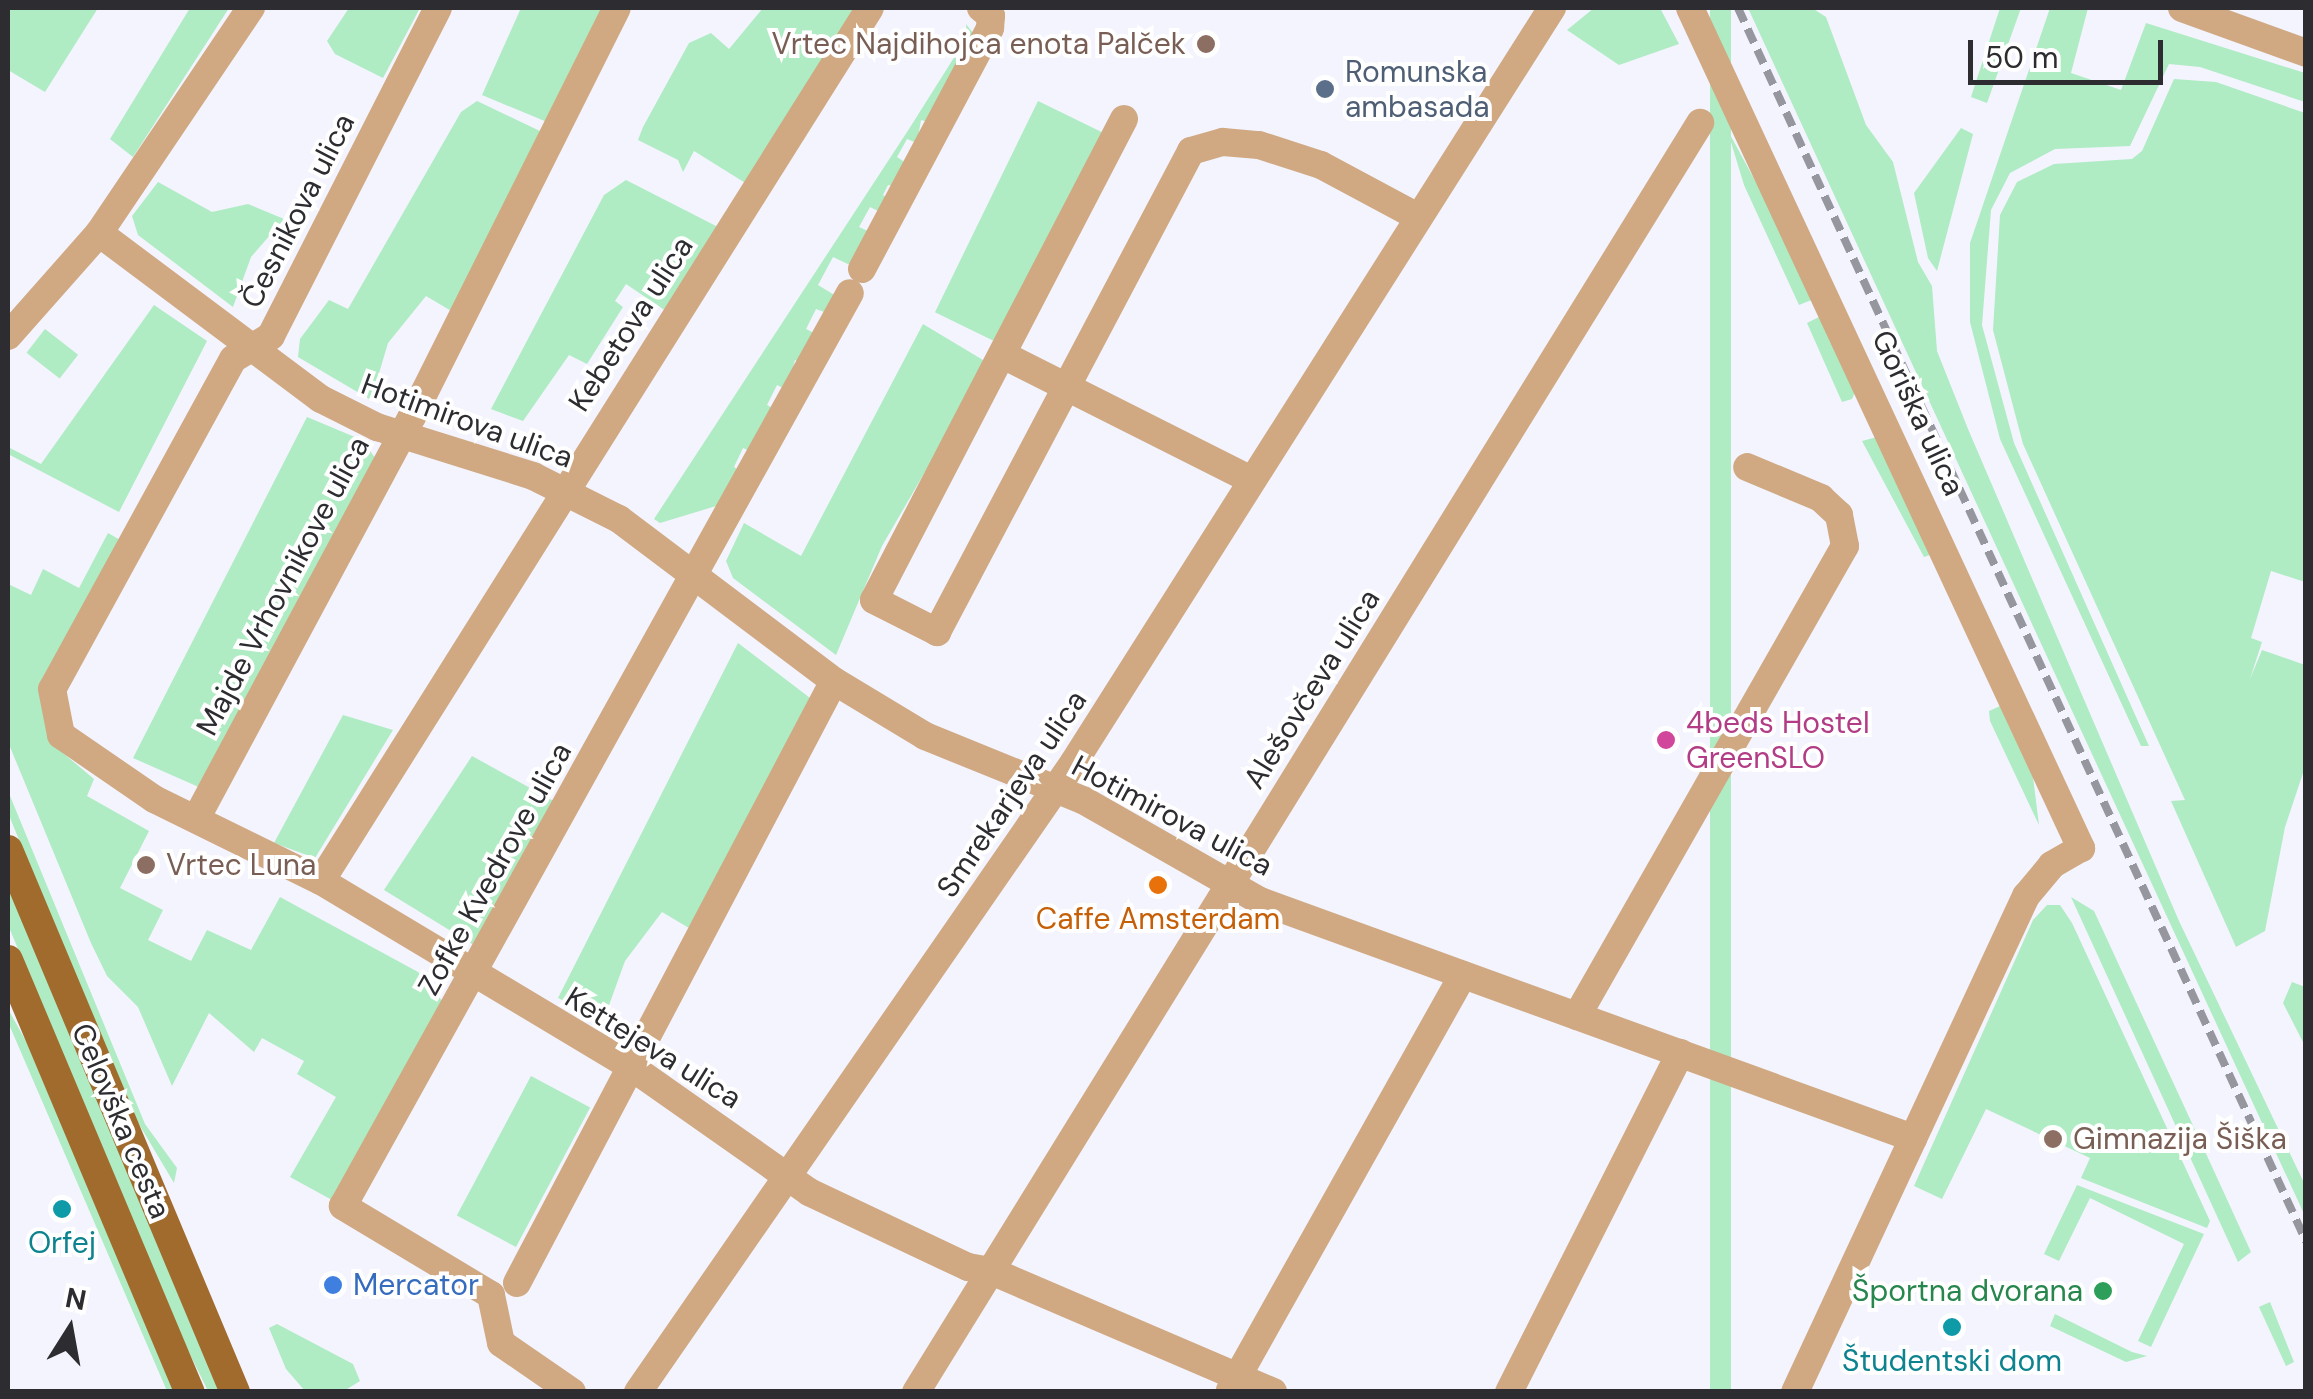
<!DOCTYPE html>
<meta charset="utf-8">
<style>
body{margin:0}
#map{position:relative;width:2313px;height:1399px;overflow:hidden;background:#f3f4fe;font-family:"DM Sans",sans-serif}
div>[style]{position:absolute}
.green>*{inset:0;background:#afebc3;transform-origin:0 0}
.minor>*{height:28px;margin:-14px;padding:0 14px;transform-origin:14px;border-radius:14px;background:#d0a983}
.major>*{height:30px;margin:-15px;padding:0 15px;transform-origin:15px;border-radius:15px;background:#a26b2e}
.rail>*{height:8px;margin-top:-4px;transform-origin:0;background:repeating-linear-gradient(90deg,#96979e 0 15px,transparent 0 23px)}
.dots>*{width:28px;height:28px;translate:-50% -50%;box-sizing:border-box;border:5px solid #fff;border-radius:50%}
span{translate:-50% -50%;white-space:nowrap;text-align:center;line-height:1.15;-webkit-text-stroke:8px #fff;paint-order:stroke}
.education-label{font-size:30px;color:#785e54}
.right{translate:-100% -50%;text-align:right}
.left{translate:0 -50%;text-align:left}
.service-label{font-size:30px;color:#4e5e75}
.street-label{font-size:30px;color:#2d2d31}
.hotel-label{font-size:30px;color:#b23c85}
.food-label{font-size:30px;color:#c56008}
.culture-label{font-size:30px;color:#0d838f}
.shop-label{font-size:30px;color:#366cbe}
.leisure-label{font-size:30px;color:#27864d}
.frame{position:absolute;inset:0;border:10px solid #2d2d31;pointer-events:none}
.north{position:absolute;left:20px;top:1279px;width:100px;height:100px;-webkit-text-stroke:8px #fff;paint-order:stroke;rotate:11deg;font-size:28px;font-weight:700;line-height:40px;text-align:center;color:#2d2d31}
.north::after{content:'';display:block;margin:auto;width:35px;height:45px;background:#2d2d31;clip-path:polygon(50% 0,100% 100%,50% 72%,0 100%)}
.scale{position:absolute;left:1968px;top:40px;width:195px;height:45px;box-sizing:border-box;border:5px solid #2d2d31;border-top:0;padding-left:12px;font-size:30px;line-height:35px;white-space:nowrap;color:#2d2d31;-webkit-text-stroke:8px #fff;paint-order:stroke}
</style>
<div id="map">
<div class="green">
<div style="clip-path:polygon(8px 8px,98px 8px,45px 92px,8px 70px)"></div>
<div style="clip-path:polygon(190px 8px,229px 8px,133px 157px,110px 139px)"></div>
<div style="clip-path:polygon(349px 8px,420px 8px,383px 78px,335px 54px,327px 41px)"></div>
<div style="clip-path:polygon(521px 8px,605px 8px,547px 122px,482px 95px)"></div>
<div style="clip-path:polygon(763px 8px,859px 8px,747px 184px,694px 151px,683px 172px,678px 160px,638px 140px,643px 127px,689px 43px,711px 33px,729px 49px)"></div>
<div style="clip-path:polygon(1594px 8px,1660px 8px,1679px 44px,1619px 65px,1567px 30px)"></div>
<div style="left:1710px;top:8px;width:21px;height:1423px"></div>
<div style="clip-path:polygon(1748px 8px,1812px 8px,1826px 17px,1866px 125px,1893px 162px,1918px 262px,1932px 286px,1937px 351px,1968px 429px,2179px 921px,2305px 1185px,2305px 1216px)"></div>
<div style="clip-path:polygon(2000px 8px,2021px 8px,1987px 103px,1971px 97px)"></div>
<div style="clip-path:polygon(2050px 8px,2088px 8px,2071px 73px,2121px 90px,2146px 23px,2305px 73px,2305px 102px,2200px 67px,2169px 64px,2130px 146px,2055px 149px,2010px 173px,1991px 210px,1982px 325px,2014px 443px,2149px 746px,2141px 746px,2000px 439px,1970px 322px,1970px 243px)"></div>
<div style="clip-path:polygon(966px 24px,973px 33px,928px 122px,921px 120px,917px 143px,907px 139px,897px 157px,906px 163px,894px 186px,888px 185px,883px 195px,888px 198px,880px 212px,870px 207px,859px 227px,870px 232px,852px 266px,833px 257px,818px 285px,836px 296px,827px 313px,816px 309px,806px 329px,816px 334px,801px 363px,795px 360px,787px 390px,777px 385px,767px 405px,776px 410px,754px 453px,743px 448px,734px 467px,743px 473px,726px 503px,660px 523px,654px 519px,909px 129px,967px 37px)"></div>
<div style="clip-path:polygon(2174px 79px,2216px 82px,2305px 113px,2305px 582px,2271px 571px,2251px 638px,2262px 642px,2250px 679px,2262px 650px,2305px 665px,2305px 767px,2285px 827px,2265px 931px,2236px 947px,2171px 801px,2185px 800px,2023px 444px,1993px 330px,2000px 215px,2017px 182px,2054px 164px,2132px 159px,2142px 151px)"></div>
<div style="clip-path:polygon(477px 101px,542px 132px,453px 312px,426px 296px,388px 343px,371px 400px,298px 357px,300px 339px,329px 300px,348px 309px,461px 112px)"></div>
<div style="left:1038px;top:101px;width:77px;height:235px;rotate:26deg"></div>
<div style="clip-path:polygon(1961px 128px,1973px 134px,1937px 271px,1928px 258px,1914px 193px)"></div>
<div style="clip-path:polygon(1727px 129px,1759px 188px,1814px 299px,1799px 305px,1744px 185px)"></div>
<div style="clip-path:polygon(626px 180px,718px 227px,666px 311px,626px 284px,615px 301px,623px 307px,587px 364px,569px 355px,523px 421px,491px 409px,604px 195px)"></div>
<div style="clip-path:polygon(158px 182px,212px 212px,248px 204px,284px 219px,251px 257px,233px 307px,138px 235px,132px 216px)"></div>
<div style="clip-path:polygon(154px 305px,207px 341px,119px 512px,8px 454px,8px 447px,41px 464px)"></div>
<div style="clip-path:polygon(1821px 316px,1856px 390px,1852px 399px,1842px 402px,1807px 323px)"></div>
<div style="clip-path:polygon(923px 324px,988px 363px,882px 546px,836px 655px,733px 578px,726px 561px,744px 523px,801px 556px)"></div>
<div style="left:45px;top:329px;width:42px;height:30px;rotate:38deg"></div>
<div style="clip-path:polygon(307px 417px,362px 440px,384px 470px,210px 792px,133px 758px)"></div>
<div style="clip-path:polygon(1877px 437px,1930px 555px,1924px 557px,1862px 441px)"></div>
<div style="clip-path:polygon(108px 533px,122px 541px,42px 690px,57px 748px,94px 779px,87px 796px,149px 831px,120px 888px,163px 910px,148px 940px,191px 961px,207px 930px,251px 950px,280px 897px,418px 972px,443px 1002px,343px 1206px,290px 1177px,336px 1097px,297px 1074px,304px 1061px,262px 1038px,254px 1052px,209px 1013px,172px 1086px,138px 1007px,107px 976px,91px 943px,8px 742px,8px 584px,31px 595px,43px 569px,79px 588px)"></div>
<div style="clip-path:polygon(738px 643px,814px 701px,694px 931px,662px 912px,625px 961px,604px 1019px,558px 998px)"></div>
<div style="clip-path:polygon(2000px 706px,2033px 777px,2039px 825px,1990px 721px,1989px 711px)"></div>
<div style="clip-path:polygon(343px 715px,393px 730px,315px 858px,274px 843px)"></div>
<div style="clip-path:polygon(472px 756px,559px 804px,482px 950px,384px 890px)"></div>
<div style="clip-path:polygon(8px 791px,145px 1124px,177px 1168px,174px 1183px,130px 1109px,8px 813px)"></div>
<div style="clip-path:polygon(8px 887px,220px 1391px,208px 1391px,178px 1330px,8px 925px)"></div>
<div style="clip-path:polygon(2071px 897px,2094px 911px,2214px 1171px,2251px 1252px,2238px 1262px)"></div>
<div style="clip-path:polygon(2047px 905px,2060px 905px,2072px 923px,2210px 1221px,2207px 1228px,2081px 1178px,2090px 1158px,1986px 1109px,1942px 1199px,1914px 1186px,2033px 920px)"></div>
<div style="clip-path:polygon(2292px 982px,2305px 987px,2305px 1046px,2283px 1003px)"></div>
<div style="clip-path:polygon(8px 1009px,27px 1043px,175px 1391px,167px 1391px,8px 1022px)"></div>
<div style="left:531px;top:1076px;width:67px;height:158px;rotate:28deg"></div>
<div style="clip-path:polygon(2077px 1185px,2204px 1234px,2151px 1347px,2138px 1341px,2184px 1244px,2090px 1198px,2059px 1261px,2044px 1254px)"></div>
<div style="clip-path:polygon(2270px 1302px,2294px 1362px,2286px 1366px,2259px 1307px)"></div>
<div style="clip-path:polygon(2055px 1314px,2132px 1352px,2147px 1356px,2126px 1362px,2050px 1326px)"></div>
<div style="clip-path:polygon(277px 1324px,353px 1364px,360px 1381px,344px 1391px,305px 1391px,286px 1369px,269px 1328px)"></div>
</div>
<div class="minor">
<div style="left:438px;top:8px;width:368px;rotate:117deg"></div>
<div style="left:271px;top:336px;width:44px;rotate:148.8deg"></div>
<div style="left:233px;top:359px;width:376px;rotate:118.7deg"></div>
<div style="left:52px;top:689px;width:47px;rotate:78.9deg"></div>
<div style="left:61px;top:735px;width:113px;rotate:34.5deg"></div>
<div style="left:154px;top:799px;width:186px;rotate:26.2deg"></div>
<div style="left:321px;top:881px;width:360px;rotate:30.9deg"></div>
<div style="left:630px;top:1066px;width:219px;rotate:35.1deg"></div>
<div style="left:809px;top:1192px;width:176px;rotate:25.3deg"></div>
<div style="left:968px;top:1267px;width:23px;rotate:10deg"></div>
<div style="left:991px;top:1271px;width:307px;rotate:23.2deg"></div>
<div style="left:1690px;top:8px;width:927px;rotate:65.04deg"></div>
<div style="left:2081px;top:848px;width:34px;rotate:150deg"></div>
<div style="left:2052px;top:865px;width:40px;rotate:130deg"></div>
<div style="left:2026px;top:896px;width:547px;rotate:114.97deg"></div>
<div style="left:2182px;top:8px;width:132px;rotate:19.9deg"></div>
<div style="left:1124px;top:119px;width:542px;rotate:117.46deg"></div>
<div style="left:874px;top:600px;width:71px;rotate:26.9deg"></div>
<div style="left:937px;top:632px;width:544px;rotate:-62.16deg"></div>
<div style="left:1191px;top:151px;width:33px;rotate:-16deg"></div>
<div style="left:1223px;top:142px;width:36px;rotate:5deg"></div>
<div style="left:1259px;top:145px;width:65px;rotate:17.9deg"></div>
<div style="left:1321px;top:165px;width:108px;rotate:28.2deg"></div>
<div style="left:99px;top:233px;width:277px;rotate:36.8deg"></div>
<div style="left:321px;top:399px;width:63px;rotate:26.6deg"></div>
<div style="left:377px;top:427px;width:164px;rotate:17.4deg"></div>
<div style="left:533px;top:476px;width:96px;rotate:26.6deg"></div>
<div style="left:619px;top:519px;width:269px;rotate:37deg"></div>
<div style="left:834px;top:681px;width:106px;rotate:31.1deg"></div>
<div style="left:925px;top:736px;width:170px;rotate:22.1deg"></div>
<div style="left:1083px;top:800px;width:204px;rotate:29.7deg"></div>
<div style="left:1260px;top:901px;width:695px;rotate:19.95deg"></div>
<div style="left:862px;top:269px;width:273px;rotate:-62deg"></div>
<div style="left:990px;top:28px;width:12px;rotate:-85deg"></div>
<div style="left:991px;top:16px;width:13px;rotate:-141deg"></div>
<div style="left:8px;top:336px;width:137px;rotate:-48.5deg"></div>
<div style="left:99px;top:233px;width:272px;rotate:-56deg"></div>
<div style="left:1003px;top:355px;width:278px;rotate:26.7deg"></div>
<div style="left:196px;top:819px;width:456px;rotate:-61.8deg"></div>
<div style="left:412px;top:417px;width:457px;rotate:-63.4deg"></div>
<div style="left:321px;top:881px;width:1031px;rotate:-57.84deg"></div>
<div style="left:1577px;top:1016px;width:541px;rotate:-60.31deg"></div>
<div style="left:1845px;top:546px;width:32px;rotate:-101deg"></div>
<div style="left:1839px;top:515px;width:25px;rotate:-137deg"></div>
<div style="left:1821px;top:498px;width:80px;rotate:-157.3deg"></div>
<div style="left:517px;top:1283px;width:680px;rotate:-62.23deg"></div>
<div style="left:1230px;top:1390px;width:476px;rotate:-60.7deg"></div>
<div style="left:572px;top:1392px;width:86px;rotate:-145.4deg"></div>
<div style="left:501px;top:1343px;width:49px;rotate:-101.8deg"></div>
<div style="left:491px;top:1295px;width:173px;rotate:-149deg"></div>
<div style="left:343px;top:1206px;width:1044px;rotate:-60.96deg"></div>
<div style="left:638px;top:1392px;width:766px;rotate:-55.31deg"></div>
<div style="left:1074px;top:762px;width:893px;rotate:-57.63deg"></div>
<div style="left:916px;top:1392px;width:1492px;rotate:-58.29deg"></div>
<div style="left:1509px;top:1392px;width:380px;rotate:-63.2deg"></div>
</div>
<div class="major">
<div style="left:8px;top:850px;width:588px;rotate:67.28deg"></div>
<div style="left:8px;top:960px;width:469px;rotate:67.2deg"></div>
</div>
<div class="rail">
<div style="left:1738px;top:8px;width:1358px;rotate:65.27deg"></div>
</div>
<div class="dots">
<div style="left:1206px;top:44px;background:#8d6e63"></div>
<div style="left:1325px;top:89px;background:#5c6f8a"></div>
<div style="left:1666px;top:740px;background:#d1479c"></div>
<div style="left:146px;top:865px;background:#8d6e63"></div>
<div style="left:1158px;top:885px;background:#e8710a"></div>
<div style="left:2053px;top:1139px;background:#8d6e63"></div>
<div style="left:62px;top:1209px;background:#0f9aa8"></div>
<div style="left:333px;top:1285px;background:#3f7fe0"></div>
<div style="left:2103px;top:1291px;background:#2e9e5b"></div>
<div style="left:1952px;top:1327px;background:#0f9aa8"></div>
</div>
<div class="education-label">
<span class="right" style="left:1186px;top:44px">Vrtec Najdihojca enota Palček</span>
<span class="left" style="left:166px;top:865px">Vrtec Luna</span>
<span class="left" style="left:2073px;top:1139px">Gimnazija Šiška</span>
</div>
<div class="service-label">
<span class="left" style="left:1345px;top:89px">Romunska<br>ambasada</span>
</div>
<div class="street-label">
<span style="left:298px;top:211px;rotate:-63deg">Česnikova ulica</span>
<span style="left:631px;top:324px;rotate:-57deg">Kebetova ulica</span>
<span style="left:1918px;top:413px;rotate:65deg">Goriška ulica</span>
<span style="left:467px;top:421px;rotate:20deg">Hotimirova ulica</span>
<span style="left:283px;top:586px;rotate:-62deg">Majde Vrhovnikove ulica</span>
<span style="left:1312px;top:689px;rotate:-58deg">Alešovčeva ulica</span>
<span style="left:1012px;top:794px;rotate:-56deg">Smrekarjeva ulica</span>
<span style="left:1172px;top:816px;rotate:28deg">Hotimirova ulica</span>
<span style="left:495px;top:869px;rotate:-61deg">Zofke Kvedrove ulica</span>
<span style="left:653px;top:1048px;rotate:32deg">Kettejeva ulica</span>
<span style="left:121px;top:1121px;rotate:67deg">Celovška cesta</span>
</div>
<div class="hotel-label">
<span class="left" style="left:1686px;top:740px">4beds Hostel<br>GreenSLO</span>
</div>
<div class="food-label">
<span style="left:1158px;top:919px">Caffe Amsterdam</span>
</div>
<div class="culture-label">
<span style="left:62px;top:1243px">Orfej</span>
<span style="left:1952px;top:1361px">Študentski dom</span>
</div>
<div class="shop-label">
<span class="left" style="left:353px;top:1285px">Mercator</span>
</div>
<div class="leisure-label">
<span class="right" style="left:2083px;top:1291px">Športna dvorana</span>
</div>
<div class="frame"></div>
<div class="north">N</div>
<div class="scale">50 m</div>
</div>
